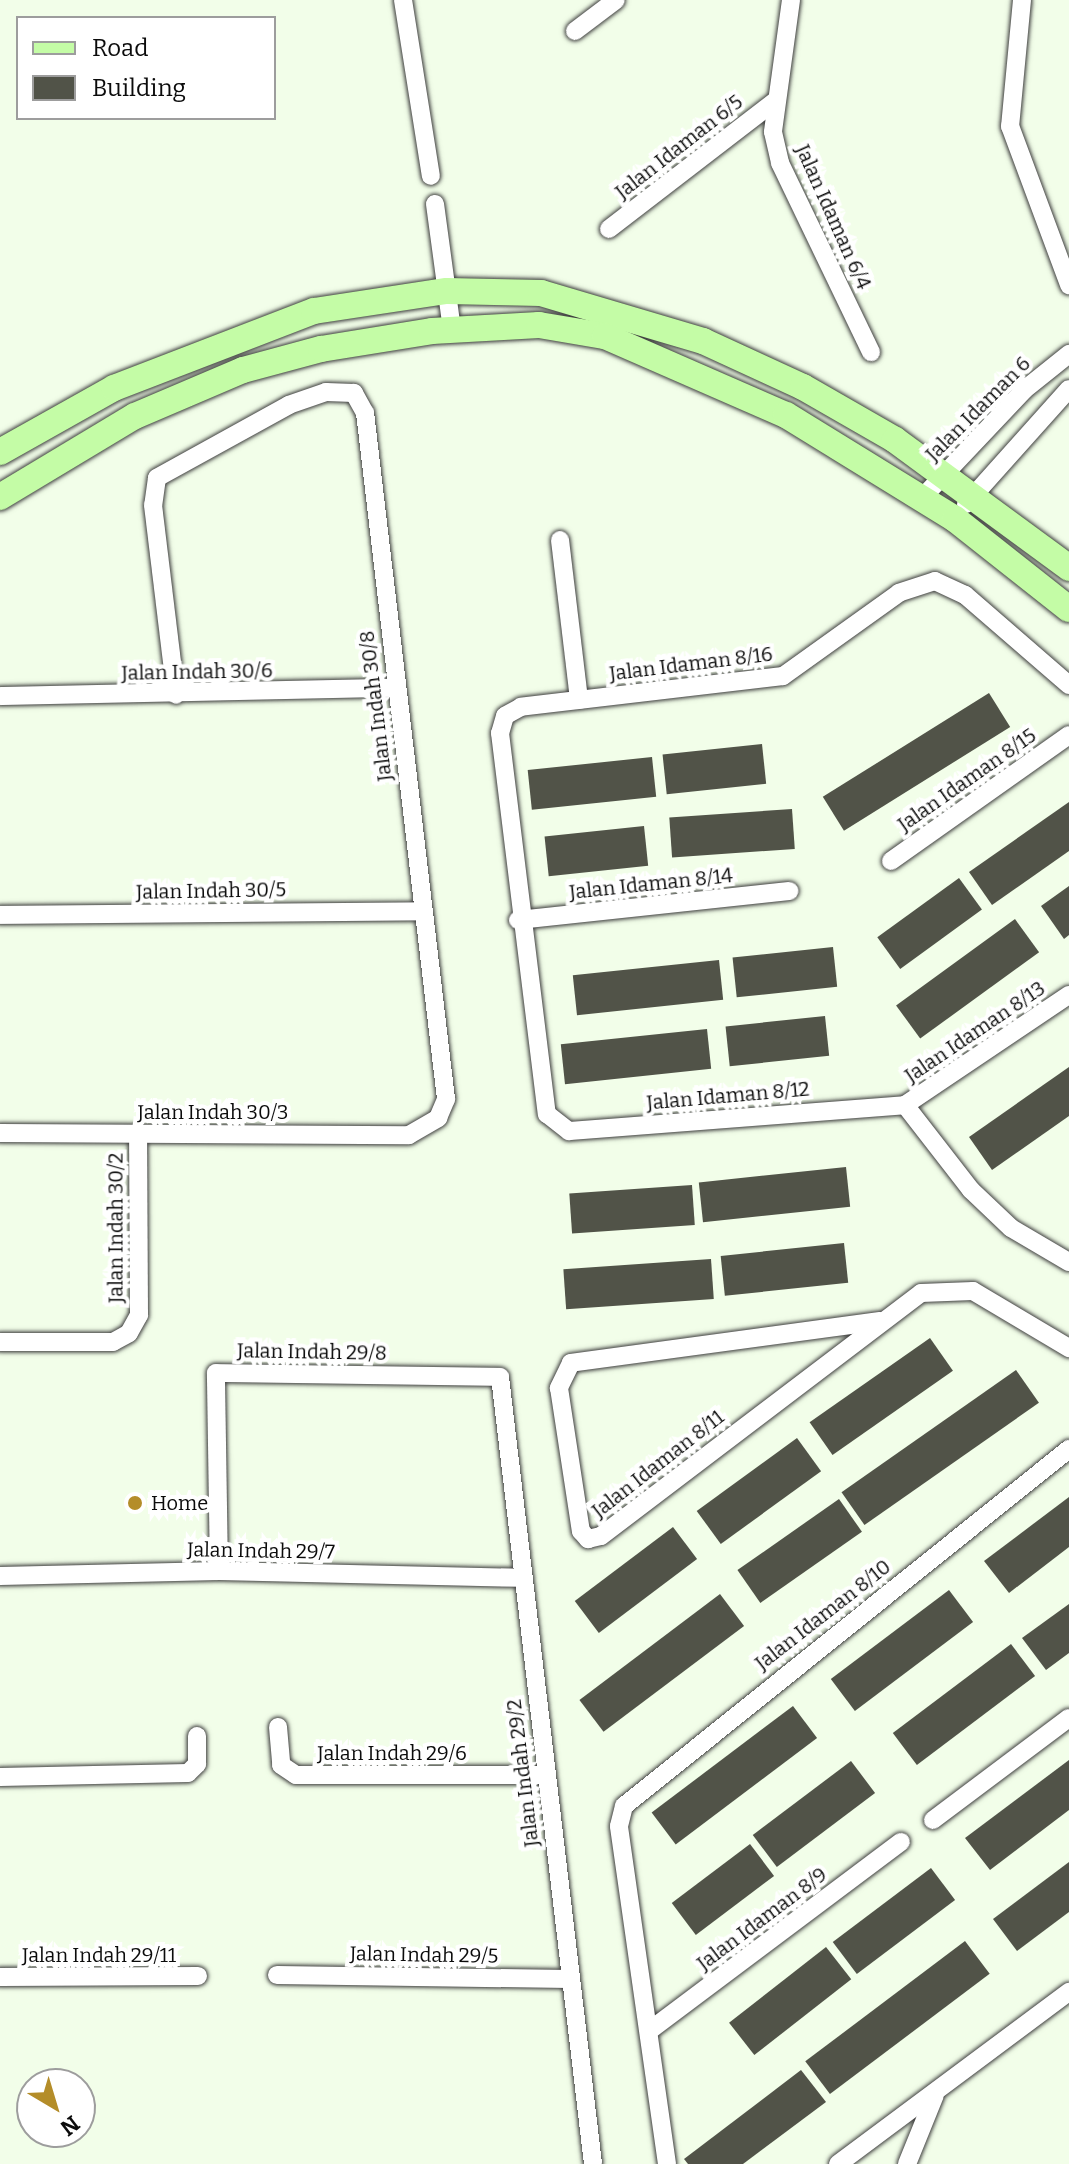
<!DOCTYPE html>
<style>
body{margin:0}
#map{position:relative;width:1069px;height:2164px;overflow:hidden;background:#f2fee9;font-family:Bitter,serif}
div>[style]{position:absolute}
.building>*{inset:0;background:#515348;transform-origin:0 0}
.roads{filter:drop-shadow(0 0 2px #3e3e3e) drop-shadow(0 0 2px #3e3e3e)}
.street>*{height:18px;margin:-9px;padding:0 9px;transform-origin:9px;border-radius:9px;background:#fff}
.secondary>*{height:26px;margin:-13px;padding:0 13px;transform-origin:13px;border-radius:13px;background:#c4fca6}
.dots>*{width:22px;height:22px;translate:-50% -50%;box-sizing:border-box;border:4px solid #fff;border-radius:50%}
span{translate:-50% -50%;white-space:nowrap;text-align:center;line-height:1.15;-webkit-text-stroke:8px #fff;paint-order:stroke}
.street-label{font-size:20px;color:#0b0b0b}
.poi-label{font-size:20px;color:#0b0b0b}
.left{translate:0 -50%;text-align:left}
.legend{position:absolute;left:16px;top:16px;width:260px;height:104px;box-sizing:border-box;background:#fff;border:2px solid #9d9d9d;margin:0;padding:10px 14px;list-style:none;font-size:24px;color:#0b0b0b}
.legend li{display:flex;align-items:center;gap:16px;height:40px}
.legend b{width:40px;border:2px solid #9d9d9d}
.north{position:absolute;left:16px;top:2068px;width:80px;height:80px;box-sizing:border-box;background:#fff;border:2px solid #9d9d9d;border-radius:50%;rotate:142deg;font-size:22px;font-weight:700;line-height:32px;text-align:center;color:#0b0b0b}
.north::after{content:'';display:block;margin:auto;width:28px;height:36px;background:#b48d29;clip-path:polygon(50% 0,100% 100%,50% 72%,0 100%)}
</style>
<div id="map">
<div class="building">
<div style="left:989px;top:693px;width:40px;height:196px;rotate:58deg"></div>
<div style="left:762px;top:744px;width:40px;height:100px;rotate:84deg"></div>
<div style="left:652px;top:757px;width:40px;height:125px;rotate:84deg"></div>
<div style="clip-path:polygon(1069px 802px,1069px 851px,992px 905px,969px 872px)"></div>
<div style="left:792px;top:809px;width:40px;height:123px;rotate:86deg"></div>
<div style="left:644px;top:826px;width:40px;height:100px;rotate:84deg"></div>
<div style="left:959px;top:878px;width:39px;height:101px;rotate:54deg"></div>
<div style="clip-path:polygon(1069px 886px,1069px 935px,1064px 939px,1041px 906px)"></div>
<div style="left:1015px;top:919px;width:41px;height:147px;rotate:54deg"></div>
<div style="left:833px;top:947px;width:40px;height:101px;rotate:84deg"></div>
<div style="left:719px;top:960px;width:40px;height:147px;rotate:84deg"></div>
<div style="left:825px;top:1016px;width:40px;height:100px;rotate:84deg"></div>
<div style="left:707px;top:1029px;width:40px;height:147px;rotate:84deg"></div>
<div style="clip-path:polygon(1069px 1067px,1069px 1116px,992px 1170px,969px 1137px)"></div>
<div style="left:846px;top:1167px;width:40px;height:148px;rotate:84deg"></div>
<div style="left:692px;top:1185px;width:40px;height:123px;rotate:86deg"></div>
<div style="left:844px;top:1243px;width:40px;height:124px;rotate:84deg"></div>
<div style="left:711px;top:1259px;width:40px;height:148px;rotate:86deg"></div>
<div style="left:930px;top:1338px;width:40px;height:147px;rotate:55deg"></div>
<div style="left:1016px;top:1370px;width:40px;height:213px;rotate:55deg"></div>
<div style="left:797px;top:1438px;width:41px;height:124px;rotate:54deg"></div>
<div style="clip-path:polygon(1069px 1497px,1069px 1547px,1009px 1593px,984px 1561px)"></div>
<div style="left:839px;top:1499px;width:40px;height:124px;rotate:55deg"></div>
<div style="left:673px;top:1527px;width:40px;height:123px;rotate:53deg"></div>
<div style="left:949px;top:1590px;width:40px;height:148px;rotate:53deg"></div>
<div style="left:720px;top:1594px;width:40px;height:176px;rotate:53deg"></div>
<div style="clip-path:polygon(1069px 1604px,1069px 1653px,1046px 1670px,1022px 1638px)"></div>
<div style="left:1011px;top:1644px;width:40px;height:148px;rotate:53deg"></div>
<div style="left:793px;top:1706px;width:40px;height:177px;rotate:53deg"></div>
<div style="clip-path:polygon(1069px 1760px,1069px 1810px,990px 1870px,965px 1838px)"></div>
<div style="left:851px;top:1761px;width:40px;height:123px;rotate:53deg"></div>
<div style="left:750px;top:1844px;width:40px;height:98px;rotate:53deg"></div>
<div style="clip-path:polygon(1069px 1862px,1069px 1912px,1017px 1951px,993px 1919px)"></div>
<div style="left:931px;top:1868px;width:40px;height:123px;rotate:53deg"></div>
<div style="left:965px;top:1941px;width:41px;height:200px;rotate:53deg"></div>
<div style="left:826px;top:1947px;width:41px;height:123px;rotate:52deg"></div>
<div style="clip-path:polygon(801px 2070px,826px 2102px,743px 2164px,688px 2164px,684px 2159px)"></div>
</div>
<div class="roads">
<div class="street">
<div style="left:403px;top:0;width:178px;rotate:81deg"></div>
<div style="left:791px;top:0;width:133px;rotate:97.8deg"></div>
<div style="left:773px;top:132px;width:32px;rotate:77deg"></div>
<div style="left:780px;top:163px;width:210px;rotate:64.3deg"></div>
<div style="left:1022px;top:0;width:127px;rotate:95.4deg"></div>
<div style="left:1010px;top:126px;width:170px;rotate:69.6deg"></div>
<div style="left:575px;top:31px;width:51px;rotate:-37.1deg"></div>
<div style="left:435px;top:204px;width:126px;rotate:82.3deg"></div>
<div style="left:609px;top:229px;width:210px;rotate:-37.6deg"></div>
<div style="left:922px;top:498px;width:149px;rotate:-46.6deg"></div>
<div style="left:1024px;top:390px;width:58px;rotate:-38.7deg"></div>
<div style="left:966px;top:504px;width:154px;rotate:-48.2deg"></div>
<div style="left:560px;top:540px;width:161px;rotate:83.2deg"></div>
<div style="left:1069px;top:685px;width:138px;rotate:-139.1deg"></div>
<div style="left:965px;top:595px;width:33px;rotate:-155deg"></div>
<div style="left:935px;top:581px;width:38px;rotate:162deg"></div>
<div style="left:899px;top:593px;width:143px;rotate:144.4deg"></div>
<div style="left:783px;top:676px;width:264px;rotate:173.3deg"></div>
<div style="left:521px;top:707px;width:18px;rotate:151deg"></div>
<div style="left:505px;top:716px;width:18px;rotate:106deg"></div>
<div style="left:500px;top:733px;width:384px;rotate:83deg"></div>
<div style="left:547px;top:1114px;width:28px;rotate:38deg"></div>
<div style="left:569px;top:1131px;width:337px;rotate:-4.4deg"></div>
<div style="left:905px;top:1105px;width:197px;rotate:-33.9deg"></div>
<div style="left:0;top:696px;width:395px;rotate:-1.2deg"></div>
<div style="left:891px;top:861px;width:218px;rotate:-35.3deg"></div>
<div style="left:0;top:915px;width:422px;rotate:-0.5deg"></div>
<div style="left:518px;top:920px;width:273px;rotate:-6.1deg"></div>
<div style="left:905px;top:1105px;width:108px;rotate:52.2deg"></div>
<div style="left:971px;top:1190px;width:55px;rotate:43.5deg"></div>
<div style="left:1011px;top:1228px;width:67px;rotate:30.4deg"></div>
<div style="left:0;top:1133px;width:409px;rotate:0.3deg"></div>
<div style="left:409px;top:1135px;width:34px;rotate:-30deg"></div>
<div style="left:438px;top:1118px;width:21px;rotate:-67deg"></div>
<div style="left:446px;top:1099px;width:691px;rotate:-96.73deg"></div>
<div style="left:365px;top:413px;width:23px;rotate:-119deg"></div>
<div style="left:354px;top:393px;width:28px;rotate:-178deg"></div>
<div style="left:326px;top:392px;width:39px;rotate:161deg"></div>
<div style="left:289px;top:405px;width:151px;rotate:151.1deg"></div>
<div style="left:157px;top:478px;width:27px;rotate:98deg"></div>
<div style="left:153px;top:505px;width:191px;rotate:83.1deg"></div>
<div style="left:880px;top:1321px;width:312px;rotate:172.3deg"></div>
<div style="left:571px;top:1363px;width:28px;rotate:116deg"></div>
<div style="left:559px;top:1388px;width:145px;rotate:81.3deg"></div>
<div style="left:581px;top:1531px;width:11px;rotate:49deg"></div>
<div style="left:588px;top:1539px;width:13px;rotate:-13deg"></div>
<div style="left:601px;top:1536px;width:402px;rotate:-37.2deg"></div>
<div style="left:921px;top:1293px;width:52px;rotate:-2.2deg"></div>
<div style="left:973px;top:1291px;width:112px;rotate:30.7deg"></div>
<div style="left:0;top:1342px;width:113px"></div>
<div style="left:113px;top:1342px;width:18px;rotate:-29deg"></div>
<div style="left:129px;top:1333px;width:21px;rotate:-61deg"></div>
<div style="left:139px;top:1315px;width:182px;rotate:-90.3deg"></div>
<div style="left:219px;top:1571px;width:198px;rotate:-90.9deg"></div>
<div style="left:216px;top:1373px;width:284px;rotate:0.8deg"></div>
<div style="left:500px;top:1377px;width:792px;rotate:83.26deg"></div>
<div style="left:0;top:1576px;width:219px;rotate:-1.3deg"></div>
<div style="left:219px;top:1571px;width:302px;rotate:1.3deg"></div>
<div style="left:278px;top:1727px;width:38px;rotate:85deg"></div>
<div style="left:281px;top:1765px;width:18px;rotate:34deg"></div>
<div style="left:296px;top:1775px;width:249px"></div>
<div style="left:0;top:1777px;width:188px;rotate:-1.2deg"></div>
<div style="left:188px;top:1773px;width:13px;rotate:-45deg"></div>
<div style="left:197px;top:1764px;width:28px;rotate:-90deg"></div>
<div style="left:933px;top:1820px;width:170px;rotate:-36.9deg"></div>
<div style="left:277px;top:1975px;width:293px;rotate:0.8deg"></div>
<div style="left:0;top:1977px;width:198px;rotate:-0.3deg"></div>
<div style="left:649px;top:2031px;width:315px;rotate:-36.9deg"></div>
<div style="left:667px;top:2164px;width:341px;rotate:-98.1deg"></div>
<div style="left:619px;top:1826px;width:21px;rotate:-76deg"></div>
<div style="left:624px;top:1806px;width:571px;rotate:-38.74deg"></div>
<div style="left:838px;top:2164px;width:288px;rotate:-36.7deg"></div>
<div style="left:907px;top:2164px;width:74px;rotate:-67.9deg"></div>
</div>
<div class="secondary">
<div style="left:0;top:452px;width:131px;rotate:-29.3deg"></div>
<div style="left:114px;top:388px;width:214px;rotate:-21.1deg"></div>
<div style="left:314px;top:311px;width:134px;rotate:-8.6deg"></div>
<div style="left:447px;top:291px;width:94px;rotate:1.2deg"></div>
<div style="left:541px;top:293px;width:169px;rotate:16.5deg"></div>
<div style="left:703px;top:341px;width:110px;rotate:24.7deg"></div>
<div style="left:803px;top:387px;width:106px;rotate:29.9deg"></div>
<div style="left:895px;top:440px;width:216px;rotate:36.3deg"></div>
<div style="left:0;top:497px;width:157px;rotate:-31deg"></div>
<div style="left:135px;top:416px;width:117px;rotate:-23.1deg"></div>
<div style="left:243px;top:370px;width:81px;rotate:-15.1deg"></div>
<div style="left:321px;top:349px;width:112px;rotate:-9.2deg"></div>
<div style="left:432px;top:331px;width:107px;rotate:-3.2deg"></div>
<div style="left:539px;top:325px;width:67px;rotate:9.5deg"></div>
<div style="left:605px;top:336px;width:197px;rotate:23.6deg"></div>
<div style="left:786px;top:415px;width:198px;rotate:31.6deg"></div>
<div style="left:955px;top:519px;width:145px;rotate:38.3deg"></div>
</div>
</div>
<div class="dots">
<div style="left:135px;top:1503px;background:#b48d29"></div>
</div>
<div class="street-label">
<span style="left:679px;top:147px;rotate:-38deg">Jalan Idaman 6/5</span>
<span style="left:833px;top:217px;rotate:66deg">Jalan Idaman 6/4</span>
<span style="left:978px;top:409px;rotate:-45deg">Jalan Idaman 6</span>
<span style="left:691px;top:664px;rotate:-7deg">Jalan Idaman 8/16</span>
<span style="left:197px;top:672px;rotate:-1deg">Jalan Indah 30/6</span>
<span style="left:376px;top:706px;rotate:-97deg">Jalan Indah 30/8</span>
<span style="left:967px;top:780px;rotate:-35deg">Jalan Idaman 8/15</span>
<span style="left:651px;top:884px;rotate:-6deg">Jalan Idaman 8/14</span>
<span style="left:211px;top:891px;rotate:-1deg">Jalan Indah 30/5</span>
<span style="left:975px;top:1032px;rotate:-34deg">Jalan Idaman 8/13</span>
<span style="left:728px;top:1096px;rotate:-5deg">Jalan Idaman 8/12</span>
<span style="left:213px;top:1112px">Jalan Indah 30/3</span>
<span style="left:116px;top:1228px;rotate:-90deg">Jalan Indah 30/2</span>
<span style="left:312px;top:1352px;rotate:1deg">Jalan Indah 29/8</span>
<span style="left:658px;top:1464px;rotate:-38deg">Jalan Idaman 8/11</span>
<span style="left:261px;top:1551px;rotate:1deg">Jalan Indah 29/7</span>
<span style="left:823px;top:1615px;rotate:-38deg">Jalan Idaman 8/10</span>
<span style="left:392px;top:1753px">Jalan Indah 29/6</span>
<span style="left:523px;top:1773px;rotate:-97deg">Jalan Indah 29/2</span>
<span style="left:762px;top:1919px;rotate:-37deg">Jalan Idaman 8/9</span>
<span style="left:99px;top:1955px">Jalan Indah 29/11</span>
<span style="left:424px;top:1955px;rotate:1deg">Jalan Indah 29/5</span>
</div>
<div class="poi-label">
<span class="left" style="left:151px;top:1503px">Home</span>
</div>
<ul class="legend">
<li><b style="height:10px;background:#c4fca6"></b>Road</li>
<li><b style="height:22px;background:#515348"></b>Building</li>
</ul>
<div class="north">N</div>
</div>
